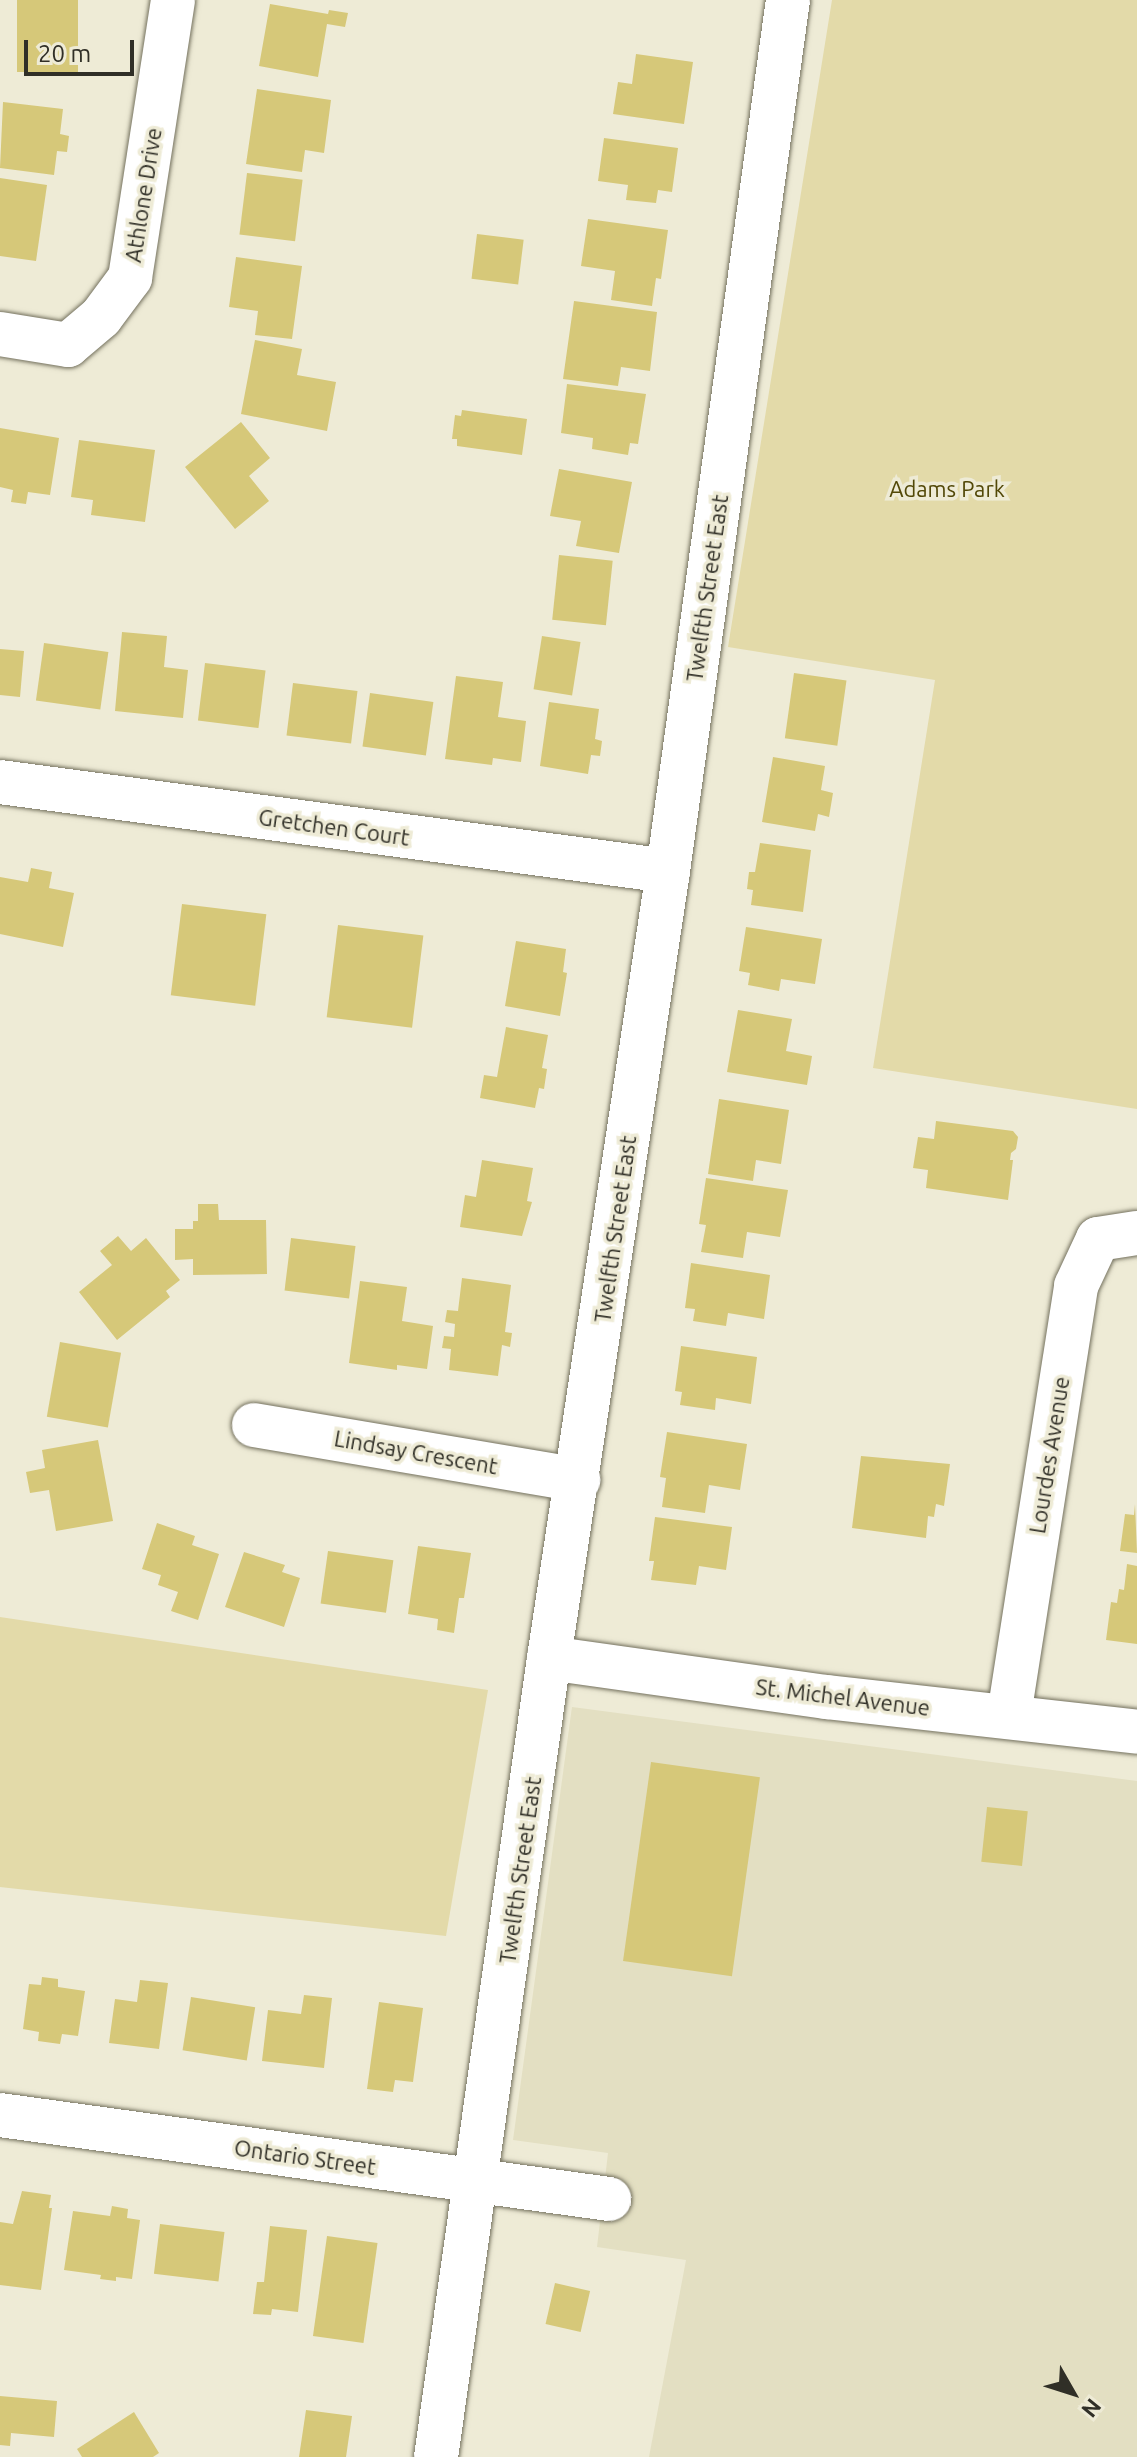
<!DOCTYPE html>
<style>
body{margin:0}
#map{position:relative;width:1137px;height:2457px;overflow:hidden;background:#eeebd6;font-family:Ubuntu,sans-serif}
div>[style]{position:absolute}
.built>*{inset:0;background:#e3dfc2}
.green>*{inset:0;background:#e3daa9}
.building>*{inset:0;background:#d6c879;transform-origin:0 0}
.roads{filter:drop-shadow(0 0 2px #74715e) drop-shadow(0 0 2px #74715e)}
.minor>*{height:44px;margin:-22px;padding:0 22px;transform-origin:22px;border-radius:22px;background:#fff}
span{translate:-50% -50%;white-space:nowrap;text-align:center;line-height:1.15;-webkit-text-stroke:7px #eeebd6;paint-order:stroke}
.street-label{font-size:22px;color:#302f27}
.park-label{font-size:22px;color:#524808}
.north{position:absolute;left:1033px;top:2353px;width:80px;height:80px;-webkit-text-stroke:6px #eeebd6;paint-order:stroke;rotate:129deg;font-size:22px;font-weight:700;line-height:32px;text-align:center;color:#302f27}
.north::after{content:'';display:block;margin:auto;width:28px;height:36px;background:#302f27;clip-path:polygon(50% 0,100% 100%,50% 72%,0 100%)}
.scale{position:absolute;left:24px;top:40px;width:110px;height:36px;box-sizing:border-box;border:4px solid #302f27;border-top:0;padding-left:10px;font-size:24px;line-height:28px;white-space:nowrap;color:#302f27;-webkit-text-stroke:6px #eeebd6;paint-order:stroke}
</style>
<div id="map">
<div class="built">
<div style="clip-path:polygon(572px 1707px,1137px 1781px,1137px 2457px,649px 2457px,686px 2260px,597px 2247px,608px 2153px,513px 2140px)"></div>
</div>
<div class="green">
<div style="clip-path:polygon(832px 0,1137px 0,1137px 1109px,873px 1068px,935px 680px,728px 647px)"></div>
<div style="clip-path:polygon(0 1617px,488px 1690px,446px 1936px,0 1887px)"></div>
</div>
<div class="building">
<div style="left:17px;top:0;width:61px;height:72px"></div>
<div style="clip-path:polygon(270px 4px,328px 14px,329px 10px,348px 13px,345px 27px,327px 24px,318px 77px,259px 66px)"></div>
<div style="clip-path:polygon(636px 54px,693px 62px,684px 124px,613px 114px,618px 82px,632px 84px)"></div>
<div style="clip-path:polygon(257px 89px,331px 100px,324px 153px,305px 150px,302px 172px,246px 164px)"></div>
<div style="clip-path:polygon(3px 102px,63px 109px,60px 134px,69px 136px,67px 152px,57px 151px,54px 175px,0 168px)"></div>
<div style="clip-path:polygon(604px 138px,678px 148px,672px 192px,658px 190px,656px 203px,626px 200px,628px 185px,598px 181px)"></div>
<div style="left:247px;top:173px;width:56px;height:62px;rotate:7deg"></div>
<div style="clip-path:polygon(0 178px,47px 185px,36px 261px,0 256px)"></div>
<div style="clip-path:polygon(588px 219px,668px 230px,661px 279px,656px 278px,652px 306px,611px 300px,615px 271px,581px 266px)"></div>
<div style="left:477px;top:234px;width:47px;height:45px;rotate:7deg"></div>
<div style="clip-path:polygon(236px 257px,302px 266px,292px 339px,255px 335px,258px 311px,229px 307px)"></div>
<div style="clip-path:polygon(574px 301px,657px 312px,650px 371px,621px 367px,618px 386px,563px 379px)"></div>
<div style="clip-path:polygon(255px 340px,302px 349px,297px 375px,336px 382px,327px 431px,241px 414px)"></div>
<div style="clip-path:polygon(567px 384px,646px 394px,638px 444px,630px 443px,628px 455px,592px 449px,593px 438px,561px 433px)"></div>
<div style="clip-path:polygon(462px 410px,527px 419px,522px 455px,457px 446px,457px 439px,452px 439px,455px 415px,461px 416px)"></div>
<div style="clip-path:polygon(241px 422px,270px 458px,249px 476px,269px 501px,235px 529px,185px 467px)"></div>
<div style="clip-path:polygon(0 428px,59px 438px,50px 495px,28px 492px,26px 504px,11px 502px,13px 490px,0 487px)"></div>
<div style="clip-path:polygon(79px 440px,155px 450px,145px 522px,91px 515px,93px 500px,71px 497px)"></div>
<div style="clip-path:polygon(559px 469px,632px 482px,619px 553px,576px 546px,581px 521px,550px 516px)"></div>
<div style="left:559px;top:555px;width:54px;height:65px;rotate:6deg"></div>
<div style="clip-path:polygon(122px 632px,167px 636px,164px 667px,188px 670px,183px 718px,115px 711px)"></div>
<div style="left:542px;top:636px;width:39px;height:54px;rotate:9deg"></div>
<div style="left:44px;top:643px;width:65px;height:58px;rotate:8deg"></div>
<div style="clip-path:polygon(0 649px,24px 651px,20px 697px,0 695px)"></div>
<div style="left:205px;top:663px;width:61px;height:58px;rotate:7deg"></div>
<div style="left:794px;top:673px;width:53px;height:66px;rotate:8deg"></div>
<div style="clip-path:polygon(456px 676px,503px 682px,498px 717px,526px 721px,521px 762px,493px 758px,492px 765px,445px 759px)"></div>
<div style="left:293px;top:683px;width:65px;height:53px;rotate:7deg"></div>
<div style="left:370px;top:693px;width:64px;height:54px;rotate:8deg"></div>
<div style="clip-path:polygon(549px 702px,599px 709px,595px 739px,602px 741px,600px 756px,591px 755px,588px 774px,540px 766px)"></div>
<div style="clip-path:polygon(773px 757px,825px 766px,821px 790px,833px 793px,829px 817px,818px 814px,815px 831px,762px 822px)"></div>
<div style="clip-path:polygon(760px 843px,811px 850px,803px 912px,751px 905px,753px 890px,747px 889px,749px 872px,755px 872px)"></div>
<div style="clip-path:polygon(31px 868px,52px 872px,49px 888px,74px 893px,63px 947px,0 934px,0 877px,28px 882px)"></div>
<div style="left:182px;top:904px;width:85px;height:92px;rotate:7deg"></div>
<div style="left:338px;top:925px;width:86px;height:93px;rotate:7deg"></div>
<div style="clip-path:polygon(746px 927px,822px 939px,815px 984px,781px 979px,779px 991px,748px 985px,750px 973px,739px 971px)"></div>
<div style="clip-path:polygon(516px 941px,566px 949px,563px 972px,567px 973px,560px 1016px,505px 1006px)"></div>
<div style="clip-path:polygon(738px 1010px,792px 1019px,786px 1051px,812px 1056px,807px 1085px,727px 1072px)"></div>
<div style="clip-path:polygon(506px 1027px,548px 1035px,542px 1068px,547px 1069px,544px 1089px,539px 1088px,535px 1108px,480px 1098px,484px 1075px,497px 1077px)"></div>
<div style="clip-path:polygon(719px 1099px,789px 1110px,781px 1164px,756px 1160px,753px 1181px,708px 1174px)"></div>
<div style="clip-path:polygon(936px 1121px,1013px 1131px,1018px 1137px,1016px 1149px,1011px 1153px,1010px 1160px,1013px 1160px,1008px 1200px,926px 1188px,928px 1170px,913px 1168px,918px 1137px,934px 1139px)"></div>
<div style="clip-path:polygon(482px 1160px,533px 1168px,527px 1201px,532px 1202px,522px 1236px,460px 1227px,465px 1195px,476px 1197px)"></div>
<div style="clip-path:polygon(706px 1178px,788px 1190px,780px 1237px,747px 1232px,743px 1258px,701px 1252px,706px 1225px,699px 1224px)"></div>
<div style="clip-path:polygon(198px 1204px,218px 1204px,219px 1220px,266px 1220px,267px 1274px,193px 1275px,193px 1259px,175px 1260px,175px 1229px,193px 1229px,193px 1221px,198px 1221px)"></div>
<div style="clip-path:polygon(118px 1236px,131px 1251px,146px 1238px,180px 1280px,166px 1291px,170px 1297px,117px 1340px,79px 1292px,112px 1265px,100px 1251px)"></div>
<div style="left:291px;top:1238px;width:65px;height:53px;rotate:7deg"></div>
<div style="clip-path:polygon(691px 1263px,770px 1275px,764px 1319px,728px 1313px,726px 1326px,693px 1321px,695px 1309px,685px 1308px)"></div>
<div style="clip-path:polygon(462px 1278px,511px 1285px,505px 1332px,512px 1333px,510px 1347px,502px 1345px,498px 1376px,449px 1370px,451px 1349px,442px 1348px,444px 1336px,454px 1337px,455px 1324px,445px 1322px,447px 1310px,458px 1311px)"></div>
<div style="clip-path:polygon(360px 1281px,407px 1287px,402px 1321px,433px 1326px,427px 1369px,397px 1365px,397px 1370px,349px 1363px)"></div>
<div style="left:60px;top:1342px;width:62px;height:76px;rotate:10deg"></div>
<div style="clip-path:polygon(681px 1346px,757px 1357px,751px 1404px,716px 1398px,715px 1410px,680px 1405px,682px 1392px,675px 1391px)"></div>
<div style="clip-path:polygon(667px 1432px,747px 1444px,740px 1490px,709px 1485px,705px 1513px,662px 1507px,666px 1478px,660px 1477px)"></div>
<div style="clip-path:polygon(98px 1440px,113px 1521px,56px 1531px,49px 1490px,30px 1493px,26px 1472px,45px 1468px,42px 1450px)"></div>
<div style="clip-path:polygon(861px 1456px,950px 1464px,944px 1506px,936px 1504px,934px 1517px,928px 1516px,926px 1538px,852px 1528px)"></div>
<div style="clip-path:polygon(1135px 1504px,1137px 1553px,1120px 1551px,1125px 1514px,1134px 1515px)"></div>
<div style="clip-path:polygon(655px 1517px,732px 1527px,726px 1570px,699px 1566px,696px 1585px,651px 1580px,654px 1561px,649px 1561px)"></div>
<div style="clip-path:polygon(157px 1523px,195px 1536px,192px 1545px,219px 1554px,198px 1620px,171px 1611px,178px 1592px,158px 1585px,161px 1575px,142px 1569px)"></div>
<div style="clip-path:polygon(418px 1546px,471px 1553px,464px 1598px,459px 1598px,454px 1633px,437px 1630px,438px 1619px,408px 1614px)"></div>
<div style="left:328px;top:1551px;width:66px;height:53px;rotate:8deg"></div>
<div style="clip-path:polygon(244px 1552px,285px 1565px,282px 1572px,300px 1578px,284px 1627px,225px 1607px)"></div>
<div style="clip-path:polygon(1127px 1564px,1137px 1566px,1137px 1644px,1106px 1640px,1111px 1602px,1117px 1603px,1119px 1589px,1124px 1590px)"></div>
<div style="left:651px;top:1762px;width:110px;height:201px;rotate:8deg"></div>
<div style="left:987px;top:1807px;width:41px;height:55px;rotate:6deg"></div>
<div style="clip-path:polygon(42px 1977px,58px 1979px,58px 1987px,85px 1991px,78px 2036px,62px 2034px,60px 2044px,38px 2041px,39px 2032px,23px 2029px,29px 1984px,41px 1985px)"></div>
<div style="clip-path:polygon(140px 1980px,168px 1983px,159px 2049px,109px 2043px,115px 1999px,137px 2002px)"></div>
<div style="clip-path:polygon(304px 1995px,332px 1998px,324px 2068px,262px 2061px,268px 2010px,301px 2014px)"></div>
<div style="left:191px;top:1997px;width:65px;height:54px;rotate:9deg"></div>
<div style="clip-path:polygon(379px 2002px,423px 2008px,413px 2082px,395px 2080px,393px 2092px,367px 2089px)"></div>
<div style="clip-path:polygon(22px 2191px,51px 2195px,49px 2208px,52px 2208px,41px 2290px,0 2285px,0 2222px,13px 2224px)"></div>
<div style="clip-path:polygon(112px 2206px,128px 2209px,127px 2218px,140px 2220px,132px 2279px,116px 2277px,116px 2281px,100px 2279px,101px 2275px,64px 2270px,73px 2211px,110px 2216px)"></div>
<div style="left:160px;top:2224px;width:65px;height:50px;rotate:7deg"></div>
<div style="clip-path:polygon(270px 2226px,307px 2230px,298px 2312px,272px 2309px,271px 2315px,253px 2314px,257px 2282px,264px 2282px)"></div>
<div style="left:327px;top:2236px;width:51px;height:101px;rotate:8deg"></div>
<div style="left:555px;top:2283px;width:36px;height:42px;rotate:13deg"></div>
<div style="clip-path:polygon(0 2396px,57px 2401px,54px 2437px,11px 2433px,10px 2446px,0 2445px)"></div>
<div style="clip-path:polygon(306px 2410px,352px 2416px,346px 2457px,299px 2457px)"></div>
<div style="clip-path:polygon(134px 2412px,159px 2453px,153px 2457px,82px 2457px,77px 2449px)"></div>
</div>
<div class="roads">
<div class="minor">
<div style="left:0;top:334px;width:69px;rotate:9.2deg"></div>
<div style="left:68px;top:345px;width:43px;rotate:-40.3deg"></div>
<div style="left:101px;top:317px;width:49px;rotate:-53.4deg"></div>
<div style="left:130px;top:278px;width:281px;rotate:-81.2deg"></div>
<div style="left:0;top:782px;width:674px;rotate:7.59deg"></div>
<div style="left:254px;top:1425px;width:329px;rotate:9.6deg"></div>
<div style="left:549px;top:1658px;width:281px;rotate:8deg"></div>
<div style="left:827px;top:1697px;width:312px;rotate:6.4deg"></div>
<div style="left:1009px;top:1715px;width:434px;rotate:-81.1deg"></div>
<div style="left:1076px;top:1286px;width:52px;rotate:-64.9deg"></div>
<div style="left:1098px;top:1239px;width:39px;rotate:-9deg"></div>
<div style="left:0;top:2115px;width:615px;rotate:7.85deg"></div>
<div style="left:436px;top:2457px;width:807px;rotate:-81.95deg"></div>
<div style="left:549px;top:1658px;width:796px;rotate:-81.4deg"></div>
<div style="left:668px;top:871px;width:879px;rotate:-82.16deg"></div>
</div>
</div>
<div class="street-label">
<span style="left:143px;top:195px;rotate:-81deg">Athlone Drive</span>
<span style="left:707px;top:588px;rotate:-82deg">Twelfth Street East</span>
<span style="left:334px;top:827px;rotate:8deg">Gretchen Court</span>
<span style="left:615px;top:1229px;rotate:-82deg">Twelfth Street East</span>
<span style="left:416px;top:1452px;rotate:10deg">Lindsay Crescent</span>
<span style="left:1049px;top:1455px;rotate:-81deg">Lourdes Avenue</span>
<span style="left:843px;top:1697px;rotate:7deg">St. Michel Avenue</span>
<span style="left:520px;top:1870px;rotate:-82deg">Twelfth Street East</span>
<span style="left:305px;top:2157px;rotate:8deg">Ontario Street</span>
</div>
<div class="park-label">
<span style="left:947px;top:489px">Adams Park</span>
</div>
<div class="north">N</div>
<div class="scale">20 m</div>
</div>
